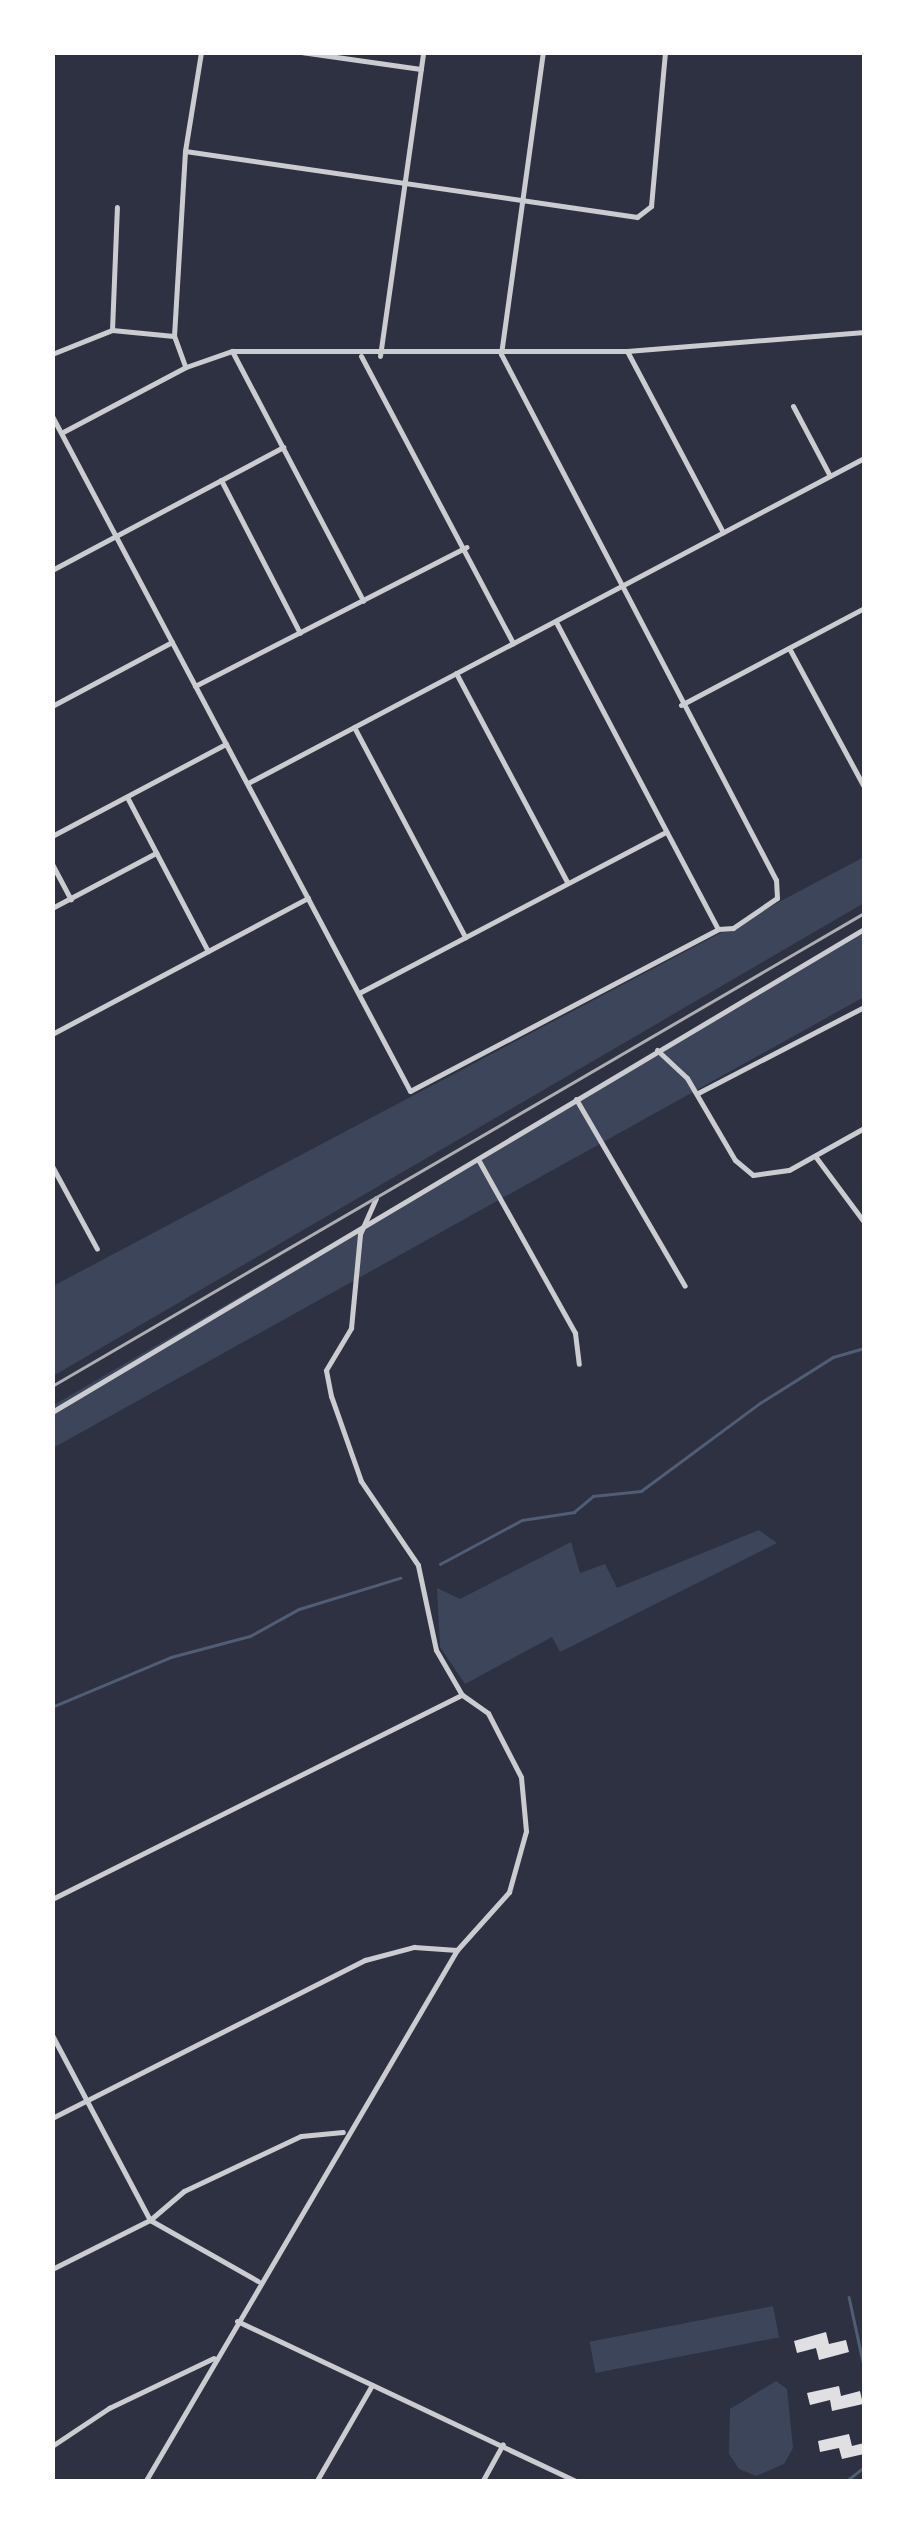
<!DOCTYPE html>
<style>
body{margin:0}
#map{position:relative;width:917px;height:2534px;overflow:hidden;background:#2d3142;font-family:Montserrat,sans-serif}
div>[style]{position:absolute}
.green>*{inset:0;background:#3c4559;transform-origin:0 0}
.stream>*{height:2.5px;margin:-1.25px;padding:0 1.25px;transform-origin:1.25px;border-radius:1.25px;background:#4f5d75}
.building>*{inset:0;background:#e0e0e3}
.minor>*{height:5px;margin:-2.5px;padding:0 2.5px;transform-origin:2.5px;border-radius:2.5px;background:#caccd0}
.rail>*{height:2.5px;margin:-1.25px;padding:0 1.25px;transform-origin:1.25px;border-radius:1.25px;background:#abadb3}
span{translate:-50% -50%;white-space:nowrap;text-align:center;line-height:1.15;-webkit-text-stroke:10px #fff;paint-order:stroke}
.frame{position:absolute;inset:0;border:55px solid #fff;pointer-events:none}
</style>
<div id="map">
<div class="green">
<div style="clip-path:polygon(864px 857px,864px 903px,53px 1376px,53px 1286px)"></div>
<div style="clip-path:polygon(864px 933px,864px 997px,53px 1448px,52px 1406px)"></div>
<div style="clip-path:polygon(759px 1530px,777px 1543px,560px 1652px,552px 1637px,465px 1684px,440px 1647px,437px 1588px,460px 1599px,571px 1542px,580px 1573px,605px 1564px,617px 1588px)"></div>
<div style="left:773px;top:2306px;width:32px;height:187px;rotate:79deg"></div>
<div style="clip-path:polygon(776px 2381px,787px 2389px,793px 2448px,784px 2464px,756px 2476px,739px 2469px,729px 2454px,730px 2409px)"></div>
</div>
<div class="stream">
<div style="left:440px;top:1564px;width:93px;rotate:-28.2deg"></div>
<div style="left:522px;top:1520px;width:53px;rotate:-8.7deg"></div>
<div style="left:574px;top:1512px;width:25px;rotate:-40deg"></div>
<div style="left:593px;top:1496px;width:48px;rotate:-5.9deg"></div>
<div style="left:641px;top:1491px;width:148px;rotate:-36.5deg"></div>
<div style="left:760px;top:1403px;width:86px;rotate:-32.2deg"></div>
<div style="left:833px;top:1357px;width:32px;rotate:-16deg"></div>
<div style="left:52px;top:1707px;width:129px;rotate:-22.8deg"></div>
<div style="left:171px;top:1657px;width:82px;rotate:-14.9deg"></div>
<div style="left:250px;top:1636px;width:56px;rotate:-28.9deg"></div>
<div style="left:299px;top:1609px;width:106px;rotate:-17.1deg"></div>
<div style="left:849px;top:2297px;width:71px;rotate:77.7deg"></div>
<div style="left:845px;top:2482px;width:24px;rotate:-38deg"></div>
</div>
<div class="building">
<div style="clip-path:polygon(826px 2332px,829px 2344px,846px 2340px,849px 2352px,819px 2360px,816px 2348px,797px 2353px,794px 2341px)"></div>
<div style="clip-path:polygon(839px 2386px,841px 2396px,860px 2391px,863px 2404px,832px 2411px,830px 2400px,810px 2405px,807px 2393px)"></div>
<div style="clip-path:polygon(849px 2434px,852px 2446px,864px 2443px,864px 2454px,842px 2459px,839px 2448px,820px 2452px,818px 2441px)"></div>
</div>
<div class="minor">
<div style="left:301px;top:52px;width:121px;rotate:8.1deg"></div>
<div style="left:185px;top:151px;width:457px;rotate:8.3deg"></div>
<div style="left:637px;top:217px;width:18px;rotate:-38deg"></div>
<div style="left:651px;top:206px;width:155px;rotate:-84.8deg"></div>
<div style="left:112px;top:330px;width:62px;rotate:5.5deg"></div>
<div style="left:232px;top:351px;width:282px;rotate:62.3deg"></div>
<div style="left:627px;top:351px;width:205px;rotate:62.1deg"></div>
<div style="left:52px;top:354px;width:65px;rotate:-21.8deg"></div>
<div style="left:112px;top:330px;width:123px;rotate:-87.7deg"></div>
<div style="left:361px;top:356px;width:325px;rotate:62.1deg"></div>
<div style="left:380px;top:356px;width:307px;rotate:-81.9deg"></div>
<div style="left:185px;top:366px;width:32px;rotate:-110deg"></div>
<div style="left:174px;top:336px;width:185px;rotate:-86.6deg"></div>
<div style="left:185px;top:151px;width:100px;rotate:-80.8deg"></div>
<div style="left:793px;top:406px;width:79px;rotate:62.1deg"></div>
<div style="left:52px;top:416px;width:764px;rotate:62.06deg"></div>
<div style="left:410px;top:1091px;width:348px;rotate:-27.7deg"></div>
<div style="left:718px;top:929px;width:15px;rotate:-4deg"></div>
<div style="left:733px;top:928px;width:53px;rotate:-34.3deg"></div>
<div style="left:777px;top:898px;width:18px;rotate:-93deg"></div>
<div style="left:776px;top:880px;width:594px;rotate:-117.6deg"></div>
<div style="left:501px;top:354px;width:305px;rotate:-82.1deg"></div>
<div style="left:63px;top:432px;width:139px;rotate:-27.9deg"></div>
<div style="left:186px;top:367px;width:49px;rotate:-19.2deg"></div>
<div style="left:232px;top:351px;width:395px"></div>
<div style="left:627px;top:351px;width:238px;rotate:-4.6deg"></div>
<div style="left:221px;top:480px;width:172px;rotate:62.7deg"></div>
<div style="left:52px;top:570px;width:262px;rotate:-28deg"></div>
<div style="left:556px;top:622px;width:347px;rotate:62.2deg"></div>
<div style="left:789px;top:648px;width:156px;rotate:61.6deg"></div>
<div style="left:456px;top:673px;width:237px;rotate:62deg"></div>
<div style="left:195px;top:686px;width:305px;rotate:-27.1deg"></div>
<div style="left:681px;top:705px;width:207px;rotate:-27.9deg"></div>
<div style="left:52px;top:706px;width:136px;rotate:-28.1deg"></div>
<div style="left:354px;top:727px;width:238px;rotate:62.1deg"></div>
<div style="left:248px;top:783px;width:696px;rotate:-27.82deg"></div>
<div style="left:127px;top:797px;width:174px;rotate:62.3deg"></div>
<div style="left:52px;top:836px;width:197px;rotate:-27.9deg"></div>
<div style="left:52px;top:864px;width:40px;rotate:62deg"></div>
<div style="left:52px;top:908px;width:118px;rotate:-27.9deg"></div>
<div style="left:359px;top:993px;width:347px;rotate:-27.7deg"></div>
<div style="left:52px;top:1034px;width:290px;rotate:-28deg"></div>
<div style="left:657px;top:1050px;width:41px;rotate:43deg"></div>
<div style="left:687px;top:1078px;width:95px;rotate:59.7deg"></div>
<div style="left:735px;top:1160px;width:23px;rotate:40deg"></div>
<div style="left:753px;top:1175px;width:36px;rotate:-8deg"></div>
<div style="left:789px;top:1170px;width:86px;rotate:-29.2deg"></div>
<div style="left:698px;top:1093px;width:187px;rotate:-27.4deg"></div>
<div style="left:576px;top:1099px;width:216px;rotate:59.8deg"></div>
<div style="left:815px;top:1156px;width:82px;rotate:53.4deg"></div>
<div style="left:479px;top:1161px;width:197px;rotate:60.8deg"></div>
<div style="left:575px;top:1333px;width:31px;rotate:83deg"></div>
<div style="left:52px;top:1166px;width:94px;rotate:61.5deg"></div>
<div style="left:52px;top:1412px;width:945px;rotate:-30.75deg"></div>
<div style="left:52px;top:1899px;width:458px;rotate:-26.5deg"></div>
<div style="left:52px;top:2035px;width:209px;rotate:62.1deg"></div>
<div style="left:150px;top:2220px;width:124px;rotate:29.5deg"></div>
<div style="left:52px;top:2118px;width:351px;rotate:-26.8deg"></div>
<div style="left:365px;top:1960px;width:51px;rotate:-14.9deg"></div>
<div style="left:414px;top:1947px;width:43px;rotate:4deg"></div>
<div style="left:52px;top:2269px;width:110px;rotate:-26.6deg"></div>
<div style="left:150px;top:2220px;width:45px;rotate:-40.5deg"></div>
<div style="left:184px;top:2191px;width:129px;rotate:-25.2deg"></div>
<div style="left:301px;top:2136px;width:42px;rotate:-5.4deg"></div>
<div style="left:237px;top:2321px;width:377px;rotate:25.3deg"></div>
<div style="left:52px;top:2446px;width:69px;rotate:-33.7deg"></div>
<div style="left:109px;top:2408px;width:116px;rotate:-25.5deg"></div>
<div style="left:145px;top:2482px;width:617px;rotate:-59.61deg"></div>
<div style="left:457px;top:1950px;width:78px;rotate:-48.1deg"></div>
<div style="left:509px;top:1892px;width:63px;rotate:-74.4deg"></div>
<div style="left:526px;top:1831px;width:54px;rotate:-95.3deg"></div>
<div style="left:521px;top:1777px;width:72px;rotate:-117.3deg"></div>
<div style="left:488px;top:1713px;width:32px;rotate:-145deg"></div>
<div style="left:462px;top:1695px;width:52px;rotate:-120deg"></div>
<div style="left:436px;top:1650px;width:87px;rotate:-102deg"></div>
<div style="left:418px;top:1565px;width:102px;rotate:-124.2deg"></div>
<div style="left:361px;top:1481px;width:90px;rotate:-109.4deg"></div>
<div style="left:331px;top:1396px;width:26px;rotate:-101deg"></div>
<div style="left:326px;top:1370px;width:49px;rotate:-59.2deg"></div>
<div style="left:351px;top:1328px;width:94px;rotate:-84.5deg"></div>
<div style="left:360px;top:1234px;width:39px;rotate:-66deg"></div>
<div style="left:316px;top:2482px;width:112px;rotate:-60deg"></div>
<div style="left:482px;top:2482px;width:43px;rotate:-61.1deg"></div>
</div>
<div class="rail">
<div style="left:52px;top:1386px;width:940px;rotate:-30.22deg"></div>
</div>
<div class="frame"></div>
</div>
